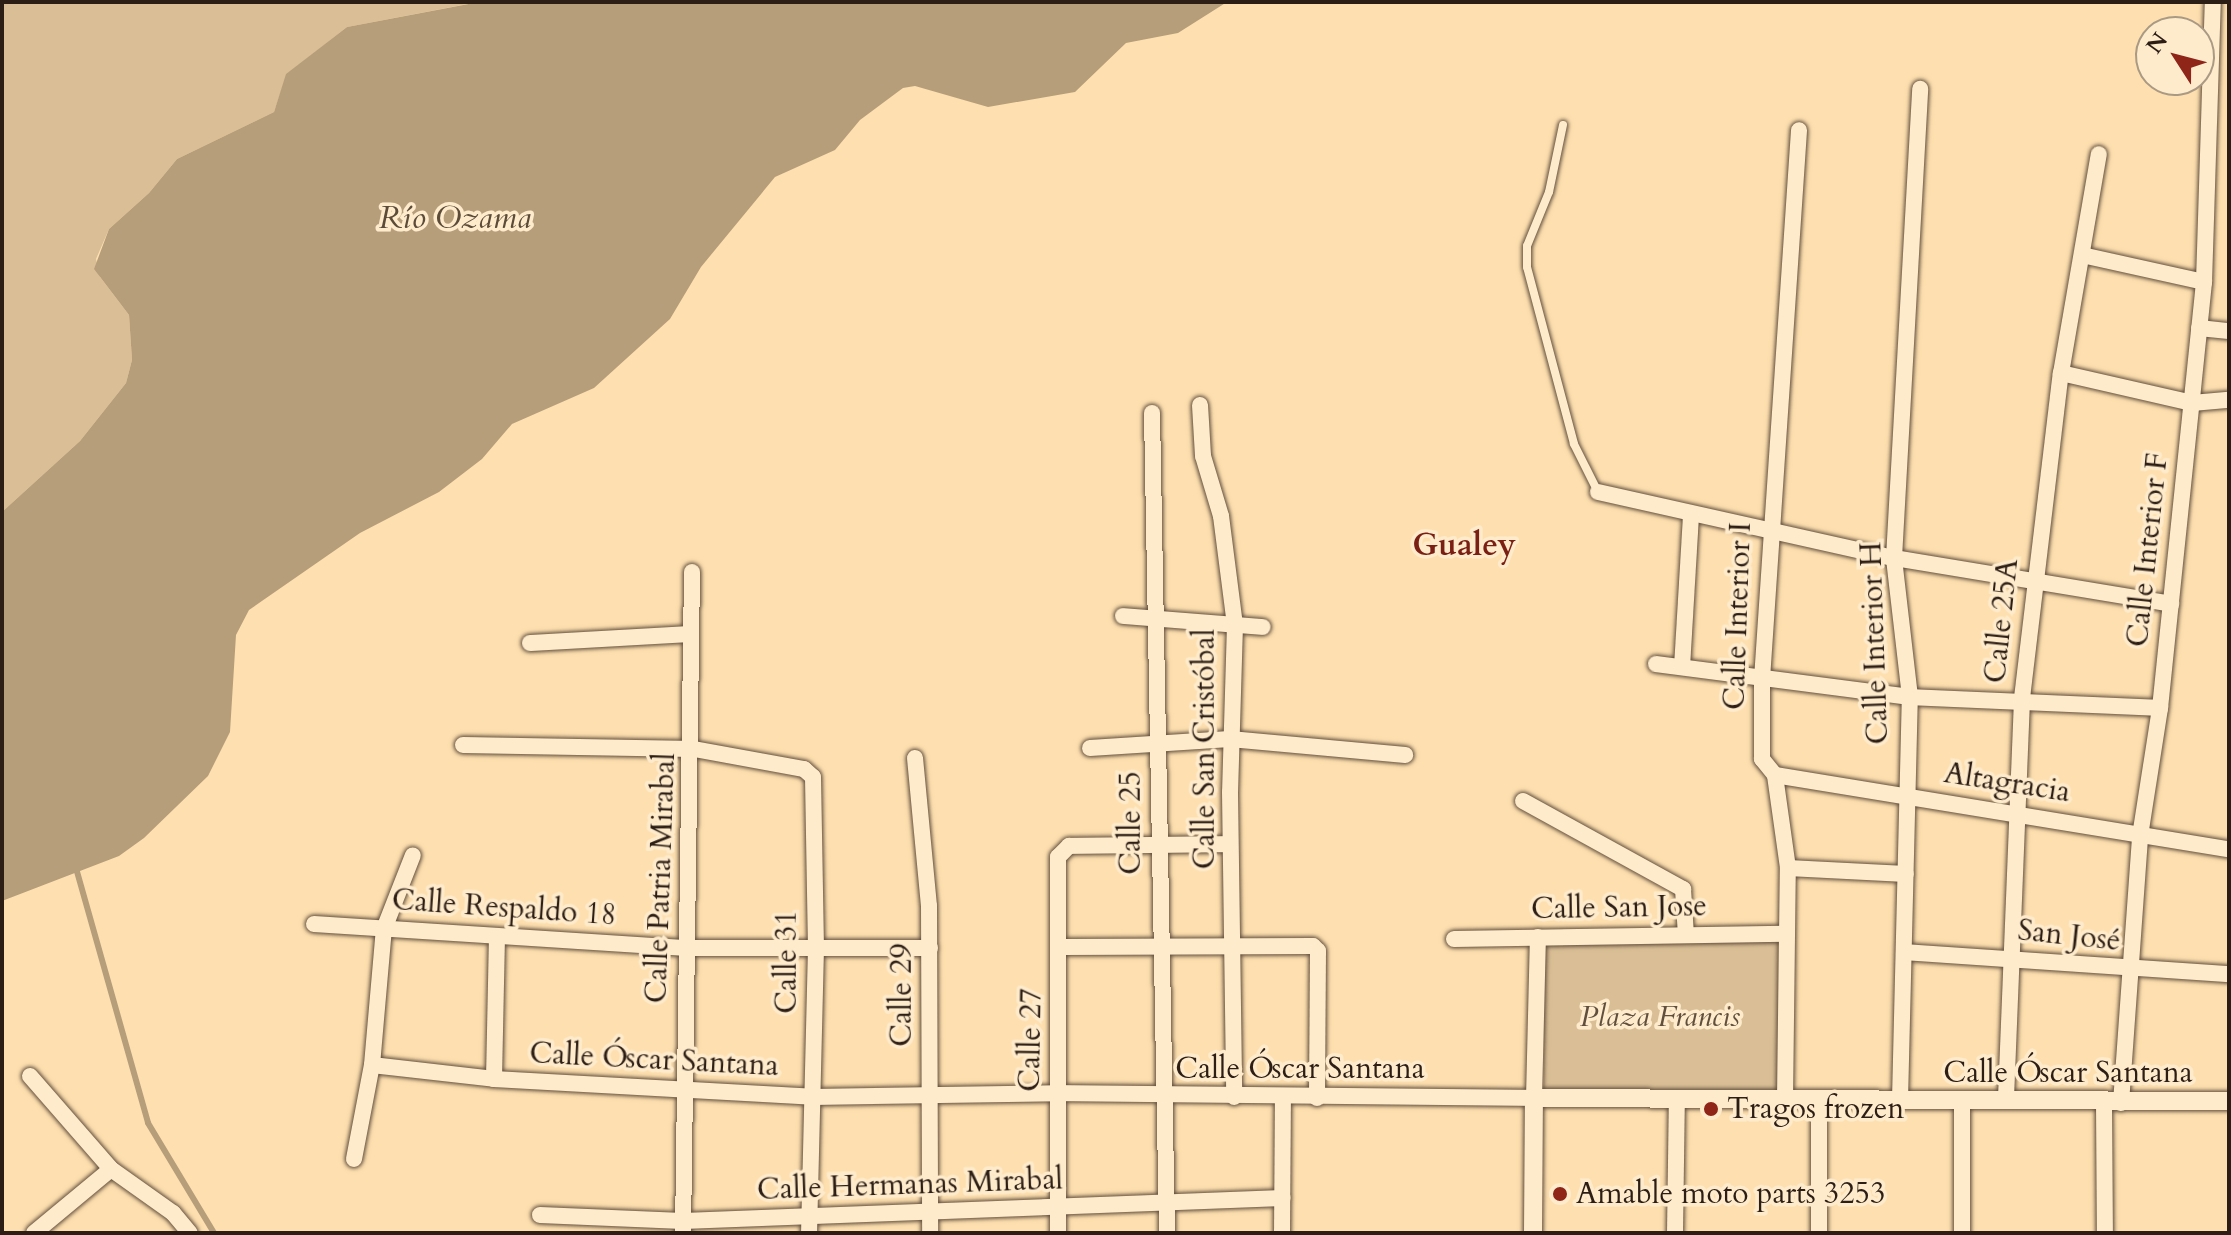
<!DOCTYPE html>
<meta charset="utf-8">
<style>
body{margin:0}
#map{position:relative;width:2231px;height:1235px;overflow:hidden;background:#fee0b0;font-family:Cardo,serif}
div>[style]{position:absolute}
.green>*{inset:0;background:#dabf96;transform-origin:0 0}
.water>*{inset:0;background:#b79e7b}
.stream>*{height:6px;margin:-3px;padding:0 3px;transform-origin:3px;border-radius:3px;background:#b79e7b}
.roads{filter:drop-shadow(0 0 2px #614e3c) drop-shadow(0 0 2px #614e3c)}
.service>*{height:8px;margin:-4px;padding:0 4px;transform-origin:4px;border-radius:4px;background:#feebcc}
.minor>*{height:16px;margin:-8px;padding:0 8px;transform-origin:8px;border-radius:8px;background:#feebcc}
.tertiary>*{height:18px;margin:-9px;padding:0 9px;transform-origin:9px;border-radius:9px;background:#feebcc}
.dots>*{width:22px;height:22px;translate:-50% -50%;box-sizing:border-box;border:4px solid #feebcc;border-radius:50%}
span{translate:-50% -50%;white-space:nowrap;text-align:center;line-height:1.15;-webkit-text-stroke:7px #feebcc;paint-order:stroke}
.street-label{font-size:30px;color:#2d1e15}
.park-label{font-size:30px;color:#614e3c;font-style:italic}
.poi-label{font-size:30px;color:#2d1e15}
.left{translate:0 -50%;text-align:left}
.water-label{font-size:32px;color:#5d4b39;font-style:italic}
.neighbourhood-label{font-size:32px;color:#7a1f14;font-weight:700}
.frame{position:absolute;inset:0;border:4px solid #2d1e15;pointer-events:none}
.north{position:absolute;left:2135px;top:16px;width:80px;height:80px;box-sizing:border-box;background:#feebcc;border:2px solid #aa9983;border-radius:50%;rotate:306deg;font-size:22px;font-weight:700;line-height:32px;text-align:center;color:#2d1e15}
.north::after{content:'';display:block;margin:auto;width:28px;height:36px;background:#8f2418;clip-path:polygon(50% 0,100% 100%,50% 72%,0 100%)}
</style>
<div id="map">
<div class="green">
<div style="clip-path:polygon(2px 2px,478px 2px,347px 27px,287px 74px,274px 112px,177px 159px,149px 193px,109px 229px,96px 259px,100px 277px,129px 315px,132px 360px,126px 383px,80px 441px,2px 512px)"></div>
<div style="left:1778px;top:941px;width:152px;height:234px;rotate:90deg"></div>
</div>
<div class="water">
<div style="clip-path:polygon(479px 2px,1227px 2px,1178px 33px,1126px 43px,1075px 92px,988px 107px,915px 86px,903px 88px,860px 120px,835px 150px,775px 177px,701px 267px,670px 319px,594px 388px,512px 424px,482px 459px,439px 492px,360px 533px,249px 610px,236px 635px,230px 732px,208px 776px,144px 838px,119px 856px,2px 901px,2px 512px,80px 441px,126px 383px,132px 360px,129px 315px,94px 269px,109px 229px,149px 193px,177px 159px,274px 112px,286px 74px,347px 27px)"></div>
</div>
<div class="stream">
<div style="left:74px;top:861px;width:272px;rotate:74.2deg"></div>
<div style="left:148px;top:1123px;width:128px;rotate:59deg"></div>
</div>
<div class="roads">
<div class="service">
<div style="left:1563px;top:125px;width:68px;rotate:101.8deg"></div>
<div style="left:1549px;top:192px;width:58px;rotate:112.2deg"></div>
<div style="left:1527px;top:246px;width:21px;rotate:90deg"></div>
<div style="left:1527px;top:267px;width:183px;rotate:75.1deg"></div>
<div style="left:1574px;top:444px;width:54px;rotate:63.4deg"></div>
</div>
<div class="minor">
<div style="left:2082px;top:255px;width:125px;rotate:12.5deg"></div>
<div style="left:2199px;top:328px;width:30px;rotate:6deg"></div>
<div style="left:2061px;top:373px;width:134px;rotate:12.9deg"></div>
<div style="left:2192px;top:403px;width:37px;rotate:-5deg"></div>
<div style="left:1200px;top:405px;width:51px;rotate:86.6deg"></div>
<div style="left:1203px;top:456px;width:63px;rotate:73.3deg"></div>
<div style="left:1221px;top:516px;width:110px;rotate:82.7deg"></div>
<div style="left:1235px;top:625px;width:167px;rotate:91.7deg"></div>
<div style="left:1230px;top:792px;width:305px;rotate:89.2deg"></div>
<div style="left:1152px;top:413px;width:820px;rotate:88.95deg"></div>
<div style="left:1598px;top:492px;width:303px;rotate:12.6deg"></div>
<div style="left:1894px;top:558px;width:281px;rotate:9.4deg"></div>
<div style="left:1123px;top:616px;width:140px;rotate:4.5deg"></div>
<div style="left:530px;top:643px;width:161px;rotate:-3.2deg"></div>
<div style="left:1656px;top:664px;width:256px;rotate:7.4deg"></div>
<div style="left:1910px;top:697px;width:250px;rotate:2.5deg"></div>
<div style="left:1682px;top:667px;width:151px;rotate:-86.6deg"></div>
<div style="left:463px;top:745px;width:231px;rotate:1deg"></div>
<div style="left:694px;top:749px;width:112px;rotate:10.3deg"></div>
<div style="left:804px;top:769px;width:12px;rotate:42deg"></div>
<div style="left:813px;top:777px;width:171px;rotate:89deg"></div>
<div style="left:816px;top:948px;width:285px;rotate:91.4deg"></div>
<div style="left:1090px;top:748px;width:140px;rotate:-3.7deg"></div>
<div style="left:1230px;top:739px;width:176px;rotate:5.2deg"></div>
<div style="left:915px;top:758px;width:149px;rotate:84.6deg"></div>
<div style="left:929px;top:906px;width:327px;rotate:89.8deg"></div>
<div style="left:1775px;top:775px;width:460px;rotate:9.3deg"></div>
<div style="left:1523px;top:801px;width:183px;rotate:28.8deg"></div>
<div style="left:1683px;top:889px;width:46px;rotate:86.3deg"></div>
<div style="left:1788px;top:868px;width:118px;rotate:2.9deg"></div>
<div style="left:314px;top:924px;width:374px;rotate:3.7deg"></div>
<div style="left:687px;top:948px;width:243px"></div>
<div style="left:1454px;top:939px;width:331px;rotate:-0.9deg"></div>
<div style="left:1061px;top:947px;width:252px;rotate:-0.2deg"></div>
<div style="left:1313px;top:946px;width:7px;rotate:45deg"></div>
<div style="left:1318px;top:951px;width:147px;rotate:90.4deg"></div>
<div style="left:1904px;top:952px;width:326px;rotate:3.9deg"></div>
<div style="left:372px;top:1065px;width:123px;rotate:6.5deg"></div>
<div style="left:494px;top:1079px;width:319px;rotate:3.2deg"></div>
<div style="left:812px;top:1097px;width:246px;rotate:-0.9deg"></div>
<div style="left:1058px;top:1093px;width:476px;rotate:0.6deg"></div>
<div style="left:1534px;top:1098px;width:161px;rotate:-88.6deg"></div>
<div style="left:30px;top:1076px;width:123px;rotate:48.9deg"></div>
<div style="left:111px;top:1169px;width:76px;rotate:35.4deg"></div>
<div style="left:173px;top:1213px;width:26px;rotate:50deg"></div>
<div style="left:494px;top:1079px;width:141px;rotate:-88.8deg"></div>
<div style="left:2006px;top:1098px;width:400px;rotate:-87.7deg"></div>
<div style="left:2022px;top:698px;width:327px;rotate:-83.2deg"></div>
<div style="left:2061px;top:373px;width:222px;rotate:-80.2deg"></div>
<div style="left:1819px;top:1099px;width:134px;rotate:90deg"></div>
<div style="left:1962px;top:1099px;width:134px;rotate:90deg"></div>
<div style="left:1785px;top:1100px;width:232px;rotate:-89.3deg"></div>
<div style="left:1788px;top:868px;width:94px;rotate:-98deg"></div>
<div style="left:1775px;top:775px;width:21px;rotate:-129deg"></div>
<div style="left:1762px;top:759px;width:80px;rotate:-90deg"></div>
<div style="left:1762px;top:679px;width:550px;rotate:-86.14deg"></div>
<div style="left:1900px;top:1100px;width:403px;rotate:-88.6deg"></div>
<div style="left:1910px;top:697px;width:140px;rotate:-96.6deg"></div>
<div style="left:1894px;top:558px;width:470px;rotate:-86.8deg"></div>
<div style="left:2104px;top:1103px;width:130px;rotate:89.6deg"></div>
<div style="left:2121px;top:1103px;width:268px;rotate:-85.9deg"></div>
<div style="left:2140px;top:836px;width:130px;rotate:-81.1deg"></div>
<div style="left:2160px;top:708px;width:428px;rotate:-84.1deg"></div>
<div style="left:2204px;top:282px;width:280px;rotate:-88.2deg"></div>
<div style="left:354px;top:1159px;width:96px;rotate:-79.2deg"></div>
<div style="left:372px;top:1065px;width:137px;rotate:-85deg"></div>
<div style="left:384px;top:929px;width:79px;rotate:-68.6deg"></div>
<div style="left:540px;top:1215px;width:143px;rotate:2.4deg"></div>
<div style="left:683px;top:1221px;width:600px;rotate:-2.2deg"></div>
<div style="left:34px;top:1233px;width:100px;rotate:-39.7deg"></div>
<div style="left:683px;top:1233px;width:661px;rotate:-89.22deg"></div>
<div style="left:1058px;top:1233px;width:376px;rotate:-90deg"></div>
<div style="left:1058px;top:857px;width:16px;rotate:-45deg"></div>
<div style="left:1069px;top:846px;width:161px;rotate:-0.7deg"></div>
<div style="left:1282px;top:1233px;width:134px;rotate:-89.6deg"></div>
<div style="left:1675px;top:1233px;width:135px;rotate:-89.2deg"></div>
</div>
<div class="tertiary">
<div style="left:1533px;top:1233px;width:135px;rotate:-89.6deg"></div>
<div style="left:1534px;top:1098px;width:695px;rotate:0.25deg"></div>
</div>
</div>
<div class="dots">
<div style="left:1711px;top:1109px;background:#8f2418"></div>
<div style="left:1560px;top:1194px;background:#8f2418"></div>
</div>
<div class="street-label">
<span style="left:2148px;top:550px;rotate:-84deg">Calle Interior F</span>
<span style="left:1738px;top:616px;rotate:-88deg">Calle Interior I</span>
<span style="left:2002px;top:621px;rotate:-84deg">Calle 25A</span>
<span style="left:1875px;top:643px;rotate:-92deg">Calle Interior H</span>
<span style="left:1205px;top:749px;rotate:-90deg">Calle San Cristóbal</span>
<span style="left:2007px;top:783px;rotate:9deg">Altagracia</span>
<span style="left:1131px;top:823px;rotate:-90deg">Calle 25</span>
<span style="left:661px;top:878px;rotate:-88deg">Calle Patria Mirabal</span>
<span style="left:504px;top:908px;rotate:4deg">Calle Respaldo 18</span>
<span style="left:1619px;top:908px;rotate:-1deg">Calle San Jose</span>
<span style="left:2069px;top:936px;rotate:6deg">San José</span>
<span style="left:787px;top:962px;rotate:-90deg">Calle 31</span>
<span style="left:902px;top:995px;rotate:-90deg">Calle 29</span>
<span style="left:1031px;top:1040px;rotate:-89deg">Calle 27</span>
<span style="left:654px;top:1060px;rotate:3deg">Calle Óscar Santana</span>
<span style="left:1300px;top:1069px">Calle Óscar Santana</span>
<span style="left:2068px;top:1073px">Calle Óscar Santana</span>
<span style="left:910px;top:1185px;rotate:-2deg">Calle Hermanas Mirabal</span>
</div>
<div class="park-label">
<span style="left:1660px;top:1017px">Plaza Francis</span>
</div>
<div class="poi-label">
<span class="left" style="left:1727px;top:1109px">Tragos frozen</span>
<span class="left" style="left:1576px;top:1194px">Amable moto parts 3253</span>
</div>
<div class="water-label">
<span style="left:455px;top:218px">Río Ozama</span>
</div>
<div class="neighbourhood-label">
<span style="left:1464px;top:545px">Gualey</span>
</div>
<div class="frame"></div>
<div class="north">N</div>
</div>
